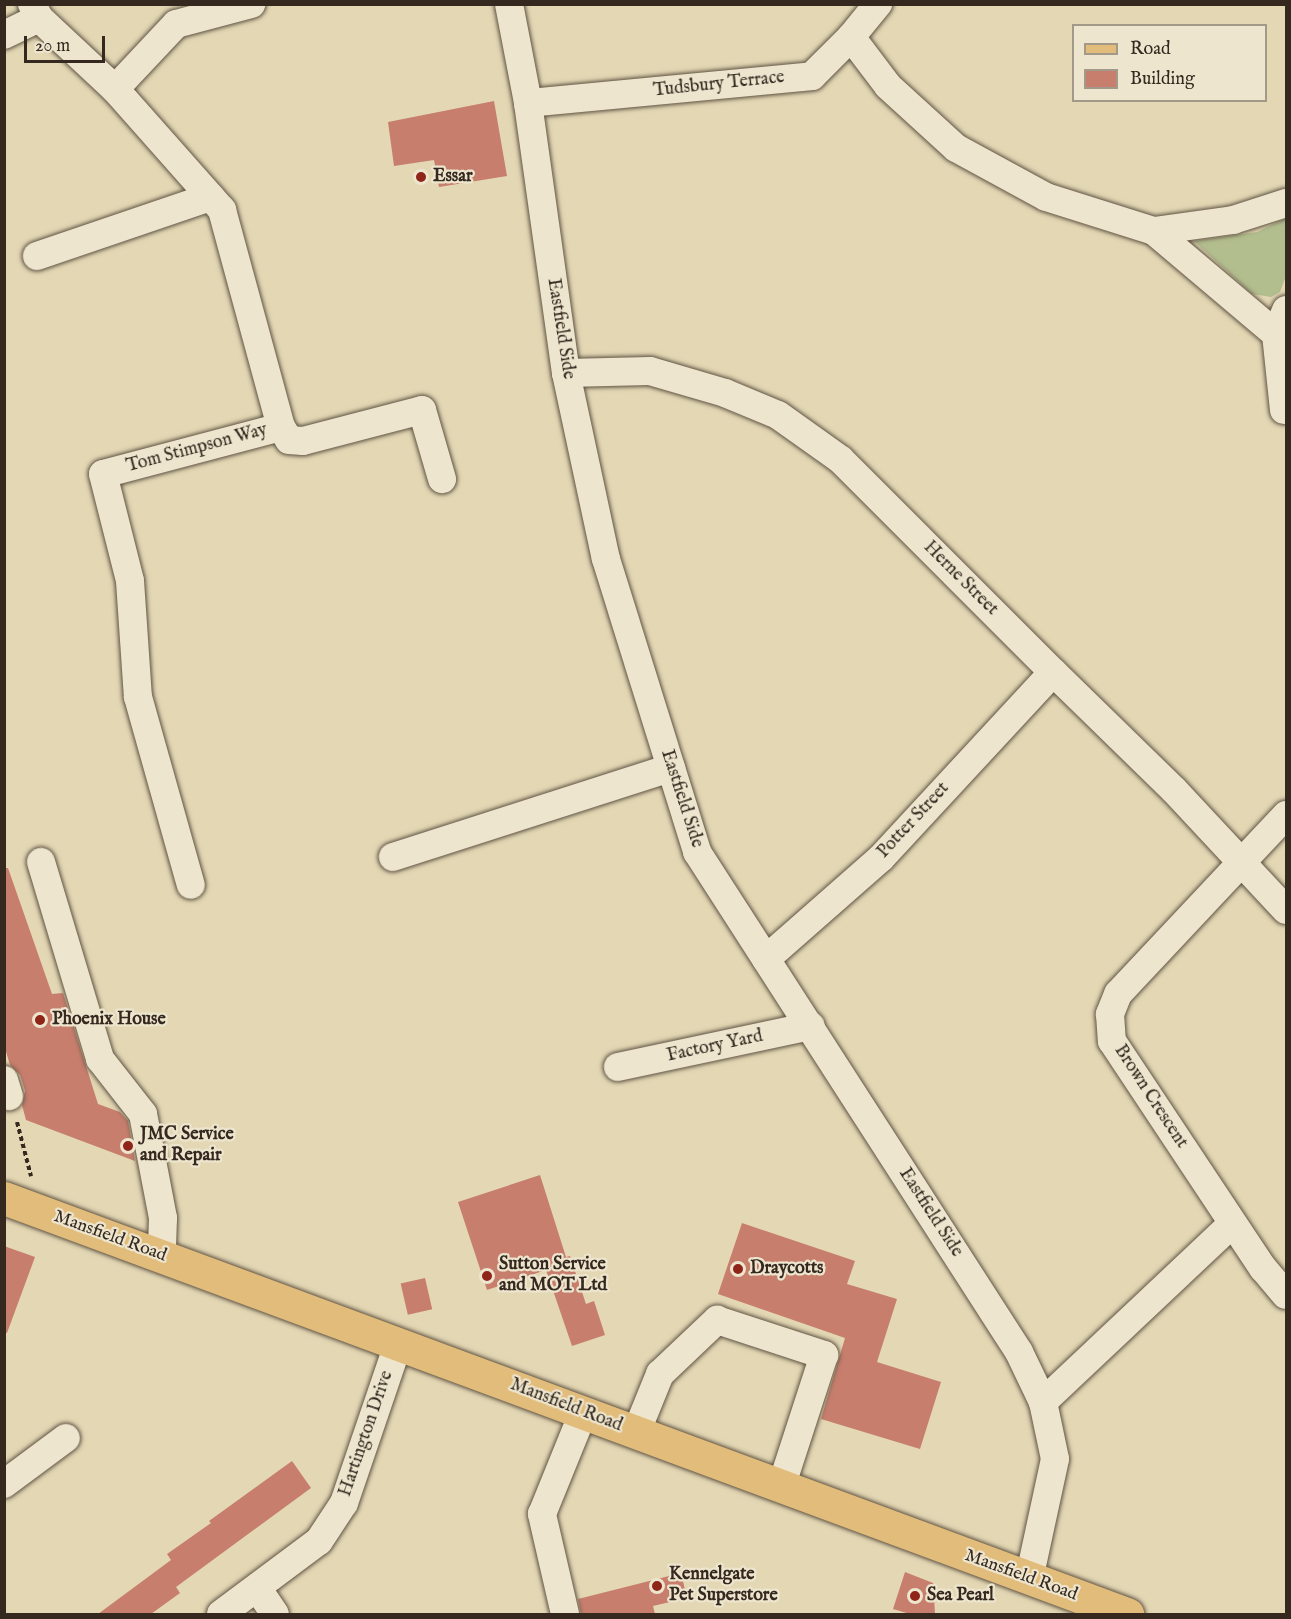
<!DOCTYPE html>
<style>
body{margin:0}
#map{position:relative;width:1291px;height:1619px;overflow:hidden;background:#e3d7b4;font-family:"IM FELL English",serif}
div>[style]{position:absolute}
.green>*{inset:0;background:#b3be8e}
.building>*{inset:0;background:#c77e6d;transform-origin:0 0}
.path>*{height:4px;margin-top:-2px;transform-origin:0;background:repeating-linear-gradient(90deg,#34281f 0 4.5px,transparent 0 7.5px)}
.roads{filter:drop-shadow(0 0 2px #605444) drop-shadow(0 0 2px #605444)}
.minor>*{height:28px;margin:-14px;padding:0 14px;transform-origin:14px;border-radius:14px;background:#ede5ce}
.major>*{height:33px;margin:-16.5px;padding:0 16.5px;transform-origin:16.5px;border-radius:16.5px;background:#e2bc7a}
.dots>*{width:16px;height:16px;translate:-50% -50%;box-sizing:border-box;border:3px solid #ede5ce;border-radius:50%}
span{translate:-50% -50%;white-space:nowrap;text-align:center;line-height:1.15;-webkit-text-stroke:4.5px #ede5ce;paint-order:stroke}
.street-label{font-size:18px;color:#34281f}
.poi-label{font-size:18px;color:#34281f;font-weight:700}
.left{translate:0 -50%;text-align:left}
.frame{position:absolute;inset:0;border:6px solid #34281f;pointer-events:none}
.legend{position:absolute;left:1072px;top:24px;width:195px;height:78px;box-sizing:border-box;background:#ede5ce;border:2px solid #a39988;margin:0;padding:8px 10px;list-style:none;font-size:18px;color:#34281f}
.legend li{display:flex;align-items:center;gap:12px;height:30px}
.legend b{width:30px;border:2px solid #a39988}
.scale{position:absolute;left:24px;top:36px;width:81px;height:27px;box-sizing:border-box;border:3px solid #34281f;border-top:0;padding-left:8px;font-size:18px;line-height:21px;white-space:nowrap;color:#34281f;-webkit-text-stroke:4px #ede5ce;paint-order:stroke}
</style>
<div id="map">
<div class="green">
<div style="clip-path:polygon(1286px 218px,1286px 276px,1280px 292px,1271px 297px,1252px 294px,1194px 241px,1257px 232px)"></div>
</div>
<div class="building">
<div style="clip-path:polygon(494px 101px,507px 176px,439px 187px,434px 160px,394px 166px,388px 122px)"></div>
<div style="clip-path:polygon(4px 868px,8px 868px,52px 994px,63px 993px,98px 1104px,120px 1112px,128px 1121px,135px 1161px,26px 1120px,22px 1105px,25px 1091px,20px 1075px,10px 1065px,4px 1045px)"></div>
<div style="clip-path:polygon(540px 1175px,566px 1257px,570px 1256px,586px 1304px,594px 1301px,605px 1335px,572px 1346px,546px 1270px,487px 1290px,458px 1202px)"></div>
<div style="clip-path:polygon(742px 1223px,855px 1261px,847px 1284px,897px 1299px,877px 1362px,941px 1382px,920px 1449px,821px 1419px,845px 1338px,718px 1294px)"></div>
<div style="clip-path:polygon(4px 1246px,35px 1257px,7px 1333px,4px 1332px)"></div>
<div style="left:425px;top:1278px;width:32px;height:25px;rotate:77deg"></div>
<div style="clip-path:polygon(292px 1461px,311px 1488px,176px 1587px,180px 1593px,151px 1614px,98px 1614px,171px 1560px,167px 1554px,211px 1523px,209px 1521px)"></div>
<div style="clip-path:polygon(905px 1572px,933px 1583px,935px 1614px,910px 1614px,893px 1609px)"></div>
<div style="clip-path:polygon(681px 1573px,687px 1598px,653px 1606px,655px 1614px,581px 1614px,578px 1599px)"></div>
</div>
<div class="path">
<div style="left:17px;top:1122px;width:56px;rotate:75.5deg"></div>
</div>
<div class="roads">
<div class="minor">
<div style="left:32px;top:4px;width:16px;rotate:63deg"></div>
<div style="left:39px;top:18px;width:104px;rotate:43.1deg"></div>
<div style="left:115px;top:89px;width:162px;rotate:48.5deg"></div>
<div style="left:222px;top:210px;width:225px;rotate:74.8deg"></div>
<div style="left:281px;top:427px;width:184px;rotate:165.2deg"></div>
<div style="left:103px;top:474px;width:110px;rotate:75.8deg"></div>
<div style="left:130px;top:581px;width:116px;rotate:86.1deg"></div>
<div style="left:138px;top:697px;width:195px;rotate:74.3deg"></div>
<div style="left:509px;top:4px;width:101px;rotate:79.1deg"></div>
<div style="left:528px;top:103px;width:273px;rotate:82deg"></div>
<div style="left:566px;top:373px;width:190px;rotate:77.9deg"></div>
<div style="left:606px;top:559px;width:307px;rotate:72.7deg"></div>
<div style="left:697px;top:852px;width:595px;rotate:57.22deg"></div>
<div style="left:1019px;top:1352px;width:55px;rotate:64.4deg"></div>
<div style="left:1043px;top:1402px;width:58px;rotate:78.1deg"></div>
<div style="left:1055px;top:1459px;width:123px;rotate:102.2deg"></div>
<div style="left:4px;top:35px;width:39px;rotate:-26deg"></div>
<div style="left:851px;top:37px;width:61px;rotate:52.9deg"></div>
<div style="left:888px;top:86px;width:92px;rotate:42.4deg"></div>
<div style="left:956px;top:148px;width:102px;rotate:28.6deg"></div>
<div style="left:1046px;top:197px;width:113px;rotate:17.5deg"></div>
<div style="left:1154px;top:231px;width:80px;rotate:-7.9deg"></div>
<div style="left:1233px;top:220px;width:56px;rotate:-17.8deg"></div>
<div style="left:115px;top:89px;width:89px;rotate:-46.8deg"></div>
<div style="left:176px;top:24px;width:78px;rotate:-14.9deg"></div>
<div style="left:528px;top:103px;width:285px;rotate:-5.4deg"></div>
<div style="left:812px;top:76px;width:55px;rotate:-45deg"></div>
<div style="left:851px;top:37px;width:43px;rotate:-50.7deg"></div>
<div style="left:1154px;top:231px;width:160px;rotate:40.2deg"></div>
<div style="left:37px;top:256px;width:183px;rotate:-18.8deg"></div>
<div style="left:566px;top:373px;width:84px;rotate:-1.4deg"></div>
<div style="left:650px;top:371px;width:78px;rotate:16.3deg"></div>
<div style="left:725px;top:393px;width:57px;rotate:22.5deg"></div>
<div style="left:778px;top:415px;width:77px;rotate:35.5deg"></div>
<div style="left:841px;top:460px;width:300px;rotate:45deg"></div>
<div style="left:1053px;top:672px;width:169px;rotate:44.3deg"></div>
<div style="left:1174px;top:790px;width:164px;rotate:47deg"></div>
<div style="left:1284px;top:410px;width:76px;rotate:-96deg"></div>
<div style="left:1276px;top:334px;width:26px;rotate:-67deg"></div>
<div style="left:281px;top:427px;width:15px;rotate:58deg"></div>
<div style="left:289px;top:440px;width:14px;rotate:4deg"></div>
<div style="left:303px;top:441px;width:123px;rotate:-14.6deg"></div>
<div style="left:422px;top:410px;width:72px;rotate:73.8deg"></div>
<div style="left:1286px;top:815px;width:245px;rotate:133.2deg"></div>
<div style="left:1118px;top:994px;width:22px;rotate:112deg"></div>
<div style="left:1110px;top:1014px;width:27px;rotate:86deg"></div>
<div style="left:1112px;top:1041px;width:273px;rotate:56.4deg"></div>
<div style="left:1263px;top:1268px;width:35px;rotate:50deg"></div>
<div style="left:393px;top:857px;width:292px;rotate:-17.8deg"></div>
<div style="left:41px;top:862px;width:206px;rotate:73.3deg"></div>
<div style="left:100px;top:1059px;width:70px;rotate:52deg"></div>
<div style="left:143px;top:1114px;width:106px;rotate:79.1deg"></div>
<div style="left:163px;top:1218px;width:38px;rotate:92deg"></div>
<div style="left:766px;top:959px;width:153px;rotate:-41.3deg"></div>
<div style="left:881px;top:858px;width:253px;rotate:-47.2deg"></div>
<div style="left:618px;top:1067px;width:197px;rotate:-12deg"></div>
<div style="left:4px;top:1080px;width:17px;rotate:73deg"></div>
<div style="left:1043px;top:1402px;width:260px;rotate:-43.3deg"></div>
<div style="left:636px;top:1433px;width:64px;rotate:-67.9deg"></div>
<div style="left:660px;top:1374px;width:79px;rotate:-43.5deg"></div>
<div style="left:717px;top:1320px;width:113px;rotate:18.1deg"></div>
<div style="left:824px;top:1355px;width:139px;rotate:108deg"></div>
<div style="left:4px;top:1484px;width:77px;rotate:-36.6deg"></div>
<div style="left:258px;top:1589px;width:30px;rotate:56deg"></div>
<div style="left:221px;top:1614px;width:122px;rotate:-36.7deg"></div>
<div style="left:319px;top:1541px;width:45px;rotate:-56.7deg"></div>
<div style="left:344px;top:1503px;width:168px;rotate:-71.2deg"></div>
<div style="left:565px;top:1614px;width:103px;rotate:-103deg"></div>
<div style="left:542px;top:1514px;width:109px;rotate:-67.9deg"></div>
</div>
<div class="major">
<div style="left:4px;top:1198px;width:1198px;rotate:20.33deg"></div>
</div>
</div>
<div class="dots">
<div style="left:421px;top:177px;background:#8f2418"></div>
<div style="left:40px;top:1020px;background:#8f2418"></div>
<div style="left:128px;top:1146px;background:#8f2418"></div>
<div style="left:738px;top:1269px;background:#8f2418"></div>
<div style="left:487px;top:1276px;background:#8f2418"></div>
<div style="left:657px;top:1586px;background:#8f2418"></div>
<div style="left:915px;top:1596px;background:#8f2418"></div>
</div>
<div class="street-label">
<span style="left:719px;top:85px;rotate:-6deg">Tudsbury Terrace</span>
<span style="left:560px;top:329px;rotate:81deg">Eastfield Side</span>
<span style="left:197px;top:449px;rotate:-15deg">Tom Stimpson Way</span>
<span style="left:960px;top:579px;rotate:45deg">Herne Street</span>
<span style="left:681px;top:799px;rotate:72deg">Eastfield Side</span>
<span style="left:914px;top:821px;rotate:-47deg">Potter Street</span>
<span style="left:715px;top:1047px;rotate:-12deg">Factory Yard</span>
<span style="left:1150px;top:1097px;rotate:57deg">Brown Crescent</span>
<span style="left:930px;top:1213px;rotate:57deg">Eastfield Side</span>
<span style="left:110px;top:1237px;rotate:20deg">Mansfield Road</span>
<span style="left:566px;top:1406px;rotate:21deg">Mansfield Road</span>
<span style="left:367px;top:1434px;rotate:-71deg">Hartington Drive</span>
<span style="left:1021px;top:1576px;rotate:20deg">Mansfield Road</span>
</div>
<div class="poi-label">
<span class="left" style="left:433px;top:177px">Essar</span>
<span class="left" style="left:52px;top:1020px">Phoenix House</span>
<span class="left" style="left:140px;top:1146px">JMC Service<br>and Repair</span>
<span class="left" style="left:499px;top:1276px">Sutton Service<br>and MOT Ltd</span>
<span class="left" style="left:750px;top:1269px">Draycotts</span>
<span class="left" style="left:669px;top:1586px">Kennelgate<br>Pet Superstore</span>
<span class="left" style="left:927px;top:1596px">Sea Pearl</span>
</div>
<div class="frame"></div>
<ul class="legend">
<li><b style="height:8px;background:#e2bc7a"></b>Road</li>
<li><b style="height:16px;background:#c77e6d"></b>Building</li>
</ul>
<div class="scale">20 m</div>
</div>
